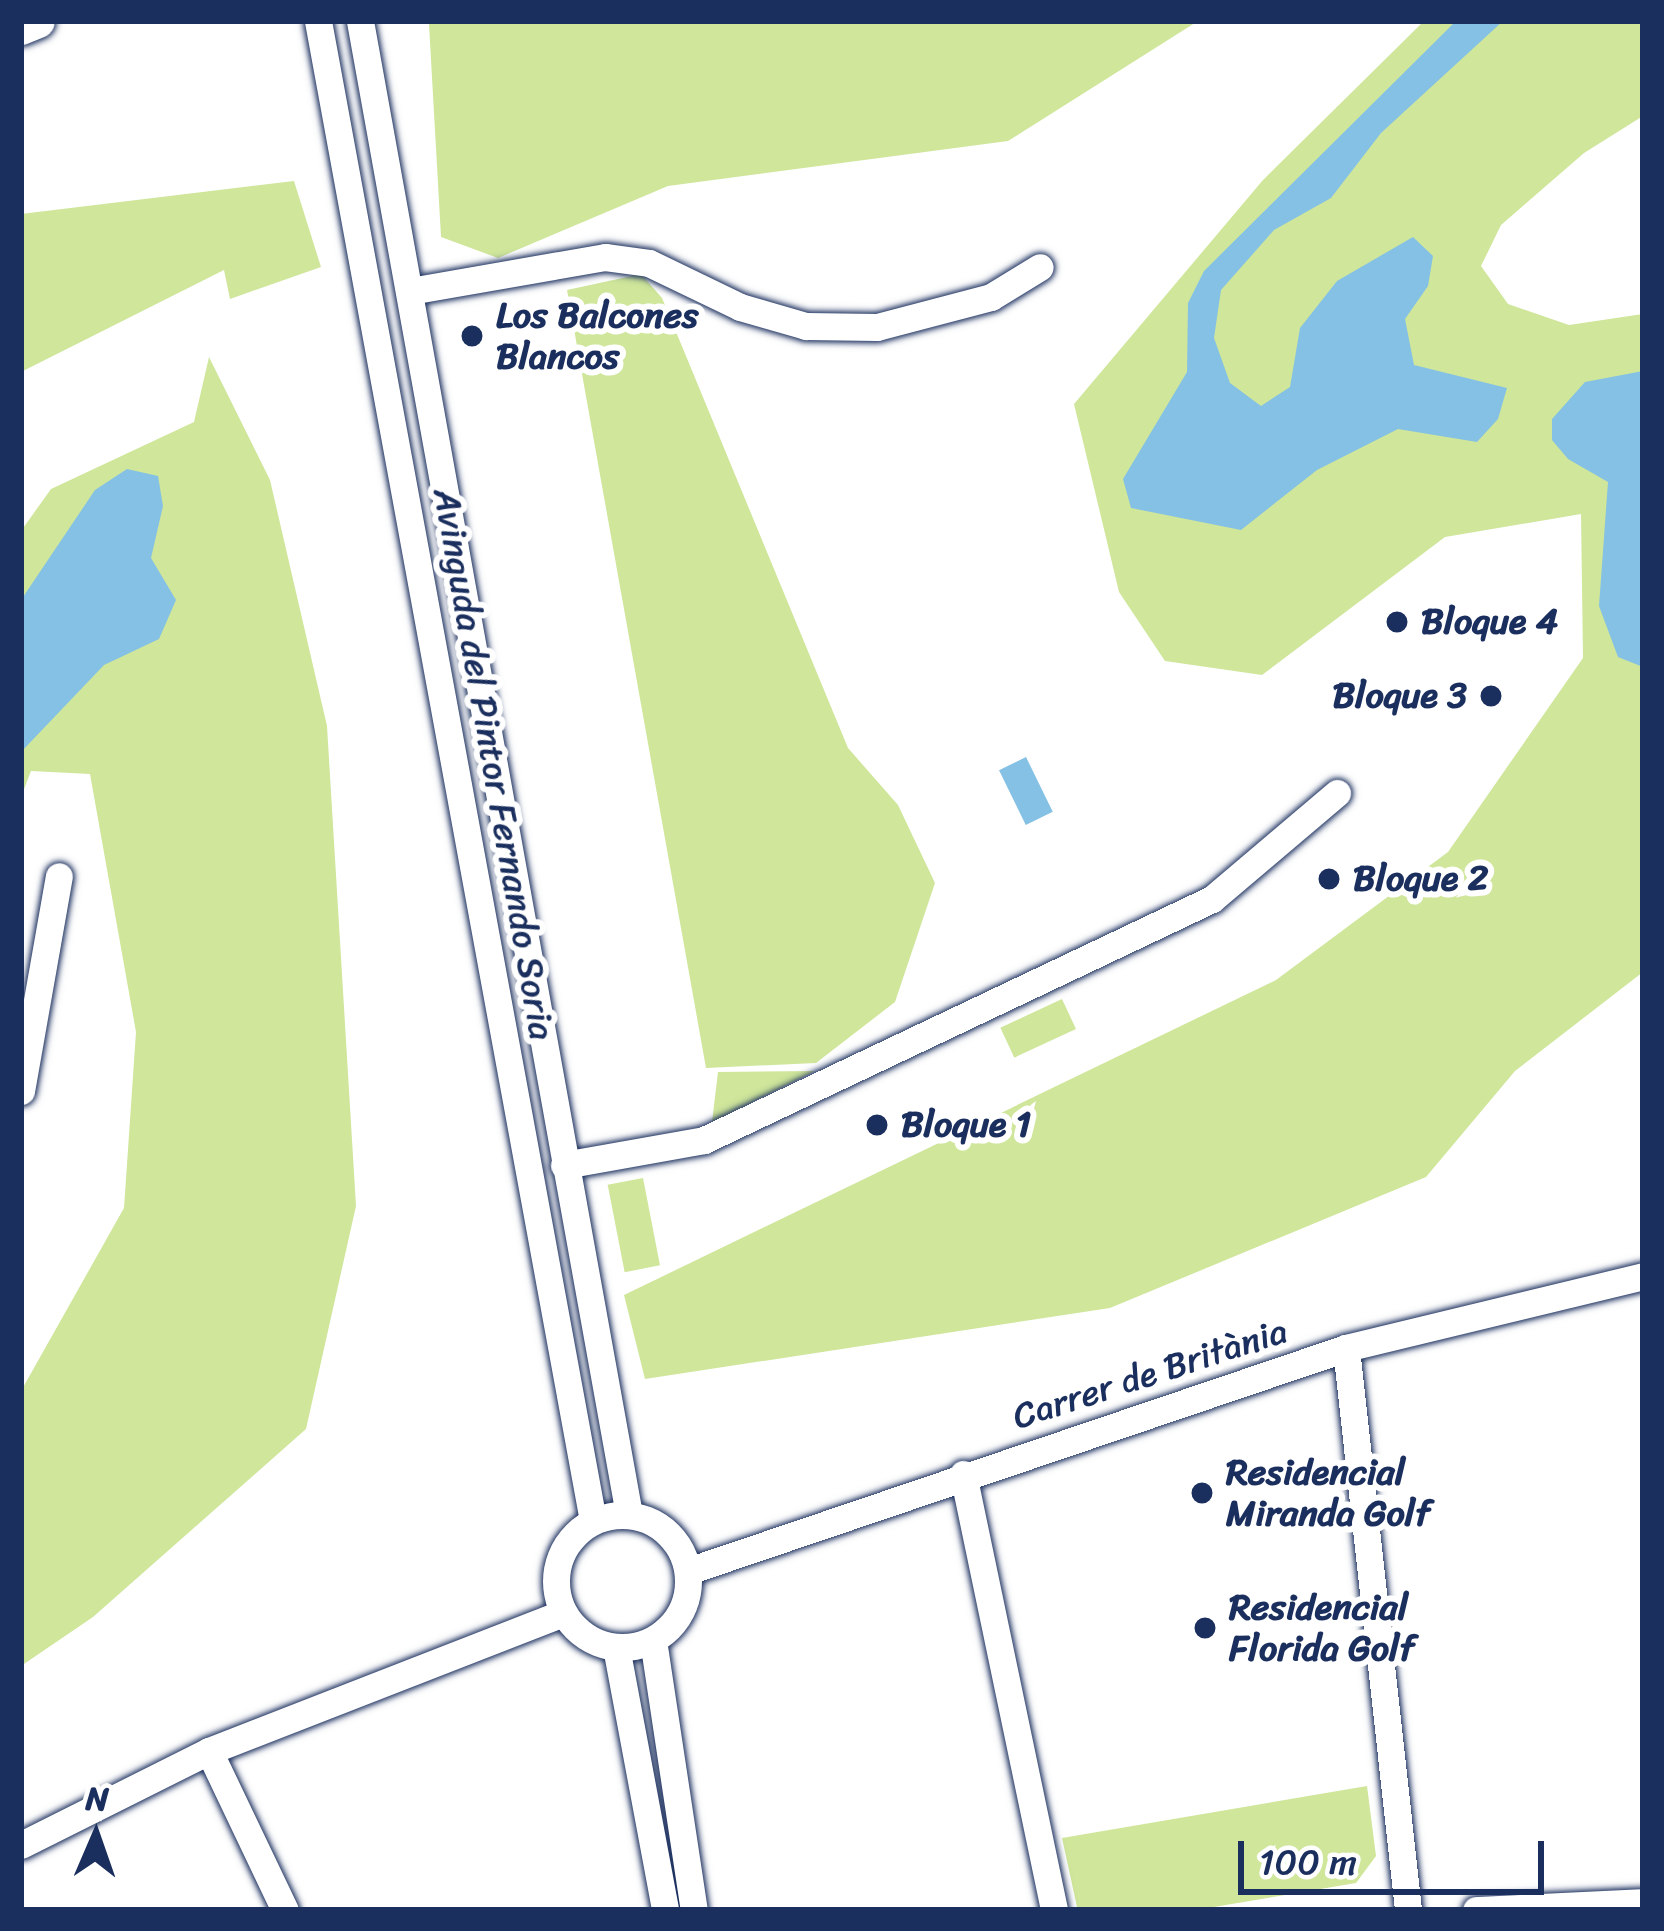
<!DOCTYPE html>
<meta charset="utf-8">
<style>
body{margin:0}
#map{position:relative;width:1664px;height:1931px;overflow:hidden;background:#fff;font-family:Sriracha,sans-serif}
div>[style]{position:absolute}
.green>*{inset:0;background:#cfe69b;transform-origin:0 0}
.water>*{inset:0;background:#84c1e4;transform-origin:0 0}
.roads{filter:drop-shadow(0 0 3px #1b2f5e) drop-shadow(0 0 3px #1b2f5e)}
.minor>*{height:27px;margin:-13.5px;padding:0 13.5px;transform-origin:13.5px;border-radius:13.5px;background:#fff}
.minor>.ring{margin:-13.5px;padding:0;box-sizing:content-box;background:none;border:27px solid #fff;border-radius:50%}
.major>*{height:33px;margin:-16.5px;padding:0 16.5px;transform-origin:16.5px;border-radius:16.5px;background:#fff}
.dots>*{width:33px;height:33px;translate:-50% -50%;box-sizing:border-box;border:6px solid #fff;border-radius:50%}
span{translate:-50% -50%;white-space:nowrap;text-align:center;line-height:1.15;-webkit-text-stroke:12px #fff;paint-order:stroke}
.poi-label{font-size:36px;color:#1b2f5e;font-weight:700}
.left{translate:0 -50%;text-align:left}
.right{translate:-100% -50%;text-align:right}
.street-label{font-size:36px;color:#1b2f5e}
.frame{position:absolute;inset:0;border:24px solid #1b2f5e;pointer-events:none}
.north{position:absolute;left:36px;top:1775px;width:120px;height:120px;-webkit-text-stroke:9px #fff;paint-order:stroke;rotate:2deg;font-size:33px;font-weight:700;line-height:48px;text-align:center;color:#1b2f5e}
.north::after{content:'';display:block;margin:auto;width:42px;height:54px;background:#1b2f5e;clip-path:polygon(50% 0,100% 100%,50% 72%,0 100%)}
.scale{position:absolute;left:1238px;top:1841px;width:306px;height:54px;box-sizing:border-box;border:6px solid #1b2f5e;border-top:0;padding-left:15px;font-size:36px;line-height:42px;white-space:nowrap;color:#1b2f5e;-webkit-text-stroke:9px #fff;paint-order:stroke}
</style>
<div id="map">
<div class="green">
<div style="clip-path:polygon(1198px 21px,1008px 141px,668px 186px,498px 258px,441px 237px,429px 24px)"></div>
<div style="clip-path:polygon(1424px 21px,1643px 21px,1643px 116px,1584px 153px,1501px 225px,1481px 266px,1508px 304px,1569px 325px,1643px 314px,1643px 972px,1515px 1071px,1426px 1177px,1110px 1308px,645px 1379px,624px 1295px,1276px 980px,1448px 852px,1583px 658px,1581px 514px,1445px 537px,1262px 675px,1165px 661px,1119px 592px,1074px 404px,1263px 180px)"></div>
<div style="clip-path:polygon(294px 181px,321px 267px,230px 299px,224px 270px,21px 372px,21px 214px)"></div>
<div style="clip-path:polygon(641px 274px,662px 298px,848px 748px,898px 805px,935px 883px,895px 1002px,816px 1063px,706px 1068px,567px 290px)"></div>
<div style="clip-path:polygon(209px 357px,270px 480px,327px 726px,356px 1206px,306px 1429px,93px 1617px,21px 1666px,21px 1391px,124px 1208px,136px 1032px,90px 774px,31px 771px,21px 797px,21px 531px,51px 489px,194px 422px)"></div>
<div style="left:1062px;top:999px;width:33px;height:68px;rotate:65deg"></div>
<div style="clip-path:polygon(815px 1071px,712px 1122px,718px 1072px)"></div>
<div style="left:643px;top:1178px;width:89px;height:36px;rotate:79deg"></div>
<div style="clip-path:polygon(1367px 1786px,1376px 1856px,1356px 1883px,1196px 1910px,1077px 1907px,1062px 1838px)"></div>
</div>
<div class="water">
<div style="clip-path:polygon(1456px 21px,1503px 21px,1381px 133px,1331px 198px,1274px 230px,1221px 290px,1214px 338px,1230px 383px,1261px 406px,1290px 387px,1300px 328px,1337px 281px,1413px 237px,1433px 256px,1428px 286px,1405px 319px,1414px 365px,1507px 388px,1498px 419px,1477px 442px,1398px 429px,1317px 470px,1241px 530px,1131px 508px,1123px 479px,1187px 372px,1188px 303px,1204px 271px)"></div>
<div style="clip-path:polygon(1643px 371px,1643px 667px,1618px 657px,1599px 606px,1608px 482px,1568px 459px,1552px 440px,1552px 419px,1585px 382px)"></div>
<div style="clip-path:polygon(127px 469px,158px 476px,163px 506px,151px 558px,176px 600px,159px 639px,104px 665px,21px 752px,21px 600px,95px 490px)"></div>
<div style="left:1026px;top:757px;width:61px;height:30px;rotate:64deg"></div>
</div>
<div class="roads">
<div class="minor">
<div style="left:318px;top:21px;width:1525px;rotate:79.61deg"></div>
<div style="left:360px;top:21px;width:1518px;rotate:79.79deg"></div>
<div style="left:410px;top:291px;width:198px;rotate:-9.9deg"></div>
<div style="left:605px;top:257px;width:44px;rotate:7.8deg"></div>
<div style="left:649px;top:263px;width:101px;rotate:25.8deg"></div>
<div style="left:740px;top:307px;width:69px;rotate:16.1deg"></div>
<div style="left:806px;top:326px;width:71px;rotate:0.8deg"></div>
<div style="left:877px;top:327px;width:118px;rotate:-14.7deg"></div>
<div style="left:991px;top:297px;width:57px;rotate:-31.5deg"></div>
<div style="left:21px;top:1091px;width:218px;rotate:-80deg"></div>
<div style="left:564px;top:1165px;width:142px;rotate:-10.1deg"></div>
<div style="left:704px;top:1140px;width:562px;rotate:-25.38deg"></div>
<div style="left:1212px;top:899px;width:164px;rotate:-40.3deg"></div>
<div style="left:1346px;top:1348px;width:565px;rotate:83.7deg"></div>
<div style="left:963px;top:1474px;width:445px;rotate:78.2deg"></div>
<div class="ring" style="left:556px;top:1515px;width:105px;height:105px"></div>
<div style="left:688px;top:1571px;width:695px;rotate:-18.72deg"></div>
<div style="left:1346px;top:1348px;width:306px;rotate:-13.6deg"></div>
<div style="left:653px;top:1640px;width:273px;rotate:81.4deg"></div>
<div style="left:616px;top:1647px;width:268px;rotate:79.4deg"></div>
<div style="left:209px;top:1751px;width:176px;rotate:64.5deg"></div>
<div style="left:21px;top:1845px;width:210px;rotate:-26.6deg"></div>
<div style="left:209px;top:1751px;width:380px;rotate:-21.3deg"></div>
<div style="left:1476px;top:1910px;width:167px;rotate:-2.7deg"></div>
</div>
<div class="major">
<div style="left:21px;top:28px;width:18px;rotate:-22deg"></div>
</div>
</div>
<div class="dots">
<div style="left:472px;top:336px;background:#1b2f5e"></div>
<div style="left:1397px;top:622px;background:#1b2f5e"></div>
<div style="left:1491px;top:696px;background:#1b2f5e"></div>
<div style="left:1329px;top:879px;background:#1b2f5e"></div>
<div style="left:877px;top:1125px;background:#1b2f5e"></div>
<div style="left:1202px;top:1493px;background:#1b2f5e"></div>
<div style="left:1205px;top:1628px;background:#1b2f5e"></div>
</div>
<div class="poi-label">
<span class="left" style="left:496px;top:336px">Los Balcones<br>Blancos</span>
<span class="left" style="left:1421px;top:622px">Bloque 4</span>
<span class="right" style="left:1467px;top:696px">Bloque 3</span>
<span class="left" style="left:1353px;top:879px">Bloque 2</span>
<span class="left" style="left:901px;top:1125px">Bloque 1</span>
<span class="left" style="left:1226px;top:1493px">Residencial<br>Miranda Golf</span>
<span class="left" style="left:1229px;top:1628px">Residencial<br>Florida Golf</span>
</div>
<div class="street-label">
<span style="left:494px;top:764px;rotate:80deg">Avinguda del Pintor Fernando Soria</span>
<span style="left:1150px;top:1374px;rotate:-18deg">Carrer de Britània</span>
</div>
<div class="frame"></div>
<div class="north">N</div>
<div class="scale">100 m</div>
</div>
